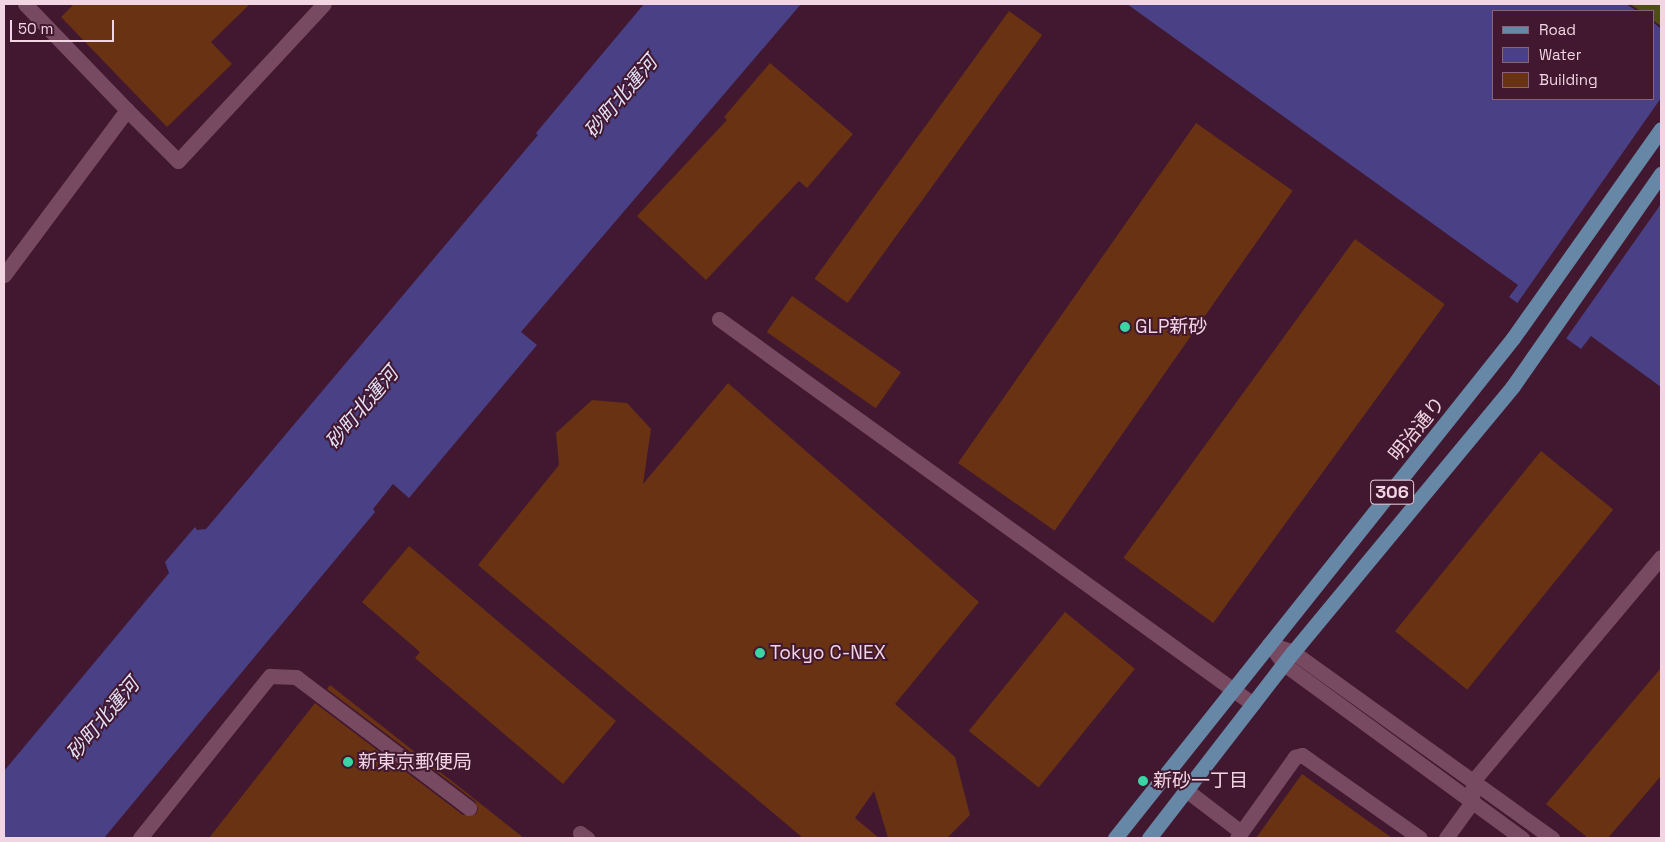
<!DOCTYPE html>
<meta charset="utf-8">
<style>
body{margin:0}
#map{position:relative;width:1665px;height:842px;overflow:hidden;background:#411830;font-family:"Space Grotesk","Noto Sans JP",sans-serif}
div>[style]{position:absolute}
.green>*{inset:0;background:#4e4c18}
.water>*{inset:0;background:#4a4085}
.pier>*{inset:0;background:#411830}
.building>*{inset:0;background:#683213;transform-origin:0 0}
.minor>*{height:15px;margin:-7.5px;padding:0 7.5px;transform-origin:7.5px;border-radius:7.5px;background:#784a62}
.major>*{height:15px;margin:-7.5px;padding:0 7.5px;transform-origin:7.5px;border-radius:7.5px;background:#6687a6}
.dots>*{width:14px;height:14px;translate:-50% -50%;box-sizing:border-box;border:2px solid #411830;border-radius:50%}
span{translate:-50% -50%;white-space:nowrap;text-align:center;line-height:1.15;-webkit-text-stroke:4px #411830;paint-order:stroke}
.shield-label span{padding:1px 4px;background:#411830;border:1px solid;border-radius:4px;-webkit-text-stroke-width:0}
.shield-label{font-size:18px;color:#f1d5e2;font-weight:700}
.poi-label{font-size:19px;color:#f1d5e2}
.left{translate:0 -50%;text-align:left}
.street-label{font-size:19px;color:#f1d5e2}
.water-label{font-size:20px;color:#e2e1f6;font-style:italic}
.frame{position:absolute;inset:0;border:5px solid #f1d5e2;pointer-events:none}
.legend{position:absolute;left:1492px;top:10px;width:162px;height:90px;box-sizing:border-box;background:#411830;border:1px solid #876477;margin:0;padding:6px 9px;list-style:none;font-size:15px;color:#f1d5e2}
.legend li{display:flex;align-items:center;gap:10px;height:25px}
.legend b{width:25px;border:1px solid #876477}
.scale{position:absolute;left:10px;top:20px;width:104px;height:22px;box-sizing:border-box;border:2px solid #f1d5e2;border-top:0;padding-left:6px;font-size:15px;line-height:18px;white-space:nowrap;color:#f1d5e2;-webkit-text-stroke:4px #411830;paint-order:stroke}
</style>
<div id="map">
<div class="green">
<div style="clip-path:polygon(1630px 4px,1661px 4px,1661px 26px,1654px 21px,1654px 11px,1640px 11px)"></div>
</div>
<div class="water">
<div style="clip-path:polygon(644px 4px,801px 4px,521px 332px,537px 345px,409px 498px,393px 484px,373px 509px,375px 512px,104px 838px,4px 838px,4px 771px,169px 573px,165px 562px,195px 527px,197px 530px,206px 529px,538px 135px,536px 133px)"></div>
<div style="clip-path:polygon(1127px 4px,1626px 4px,1637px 11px,1494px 11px,1494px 99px,1654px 99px,1654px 23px,1661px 29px,1661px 387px,1591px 336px,1581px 349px,1509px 297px,1518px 285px)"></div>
</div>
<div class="pier">
<div style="clip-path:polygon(1661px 98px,1661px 204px,1565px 340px,1516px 305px)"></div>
</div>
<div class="building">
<div style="clip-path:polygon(74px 4px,250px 4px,211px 42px,232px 64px,167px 127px,61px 17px)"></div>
<div style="left:1009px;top:11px;width:41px;height:331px;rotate:36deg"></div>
<div style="clip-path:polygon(770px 63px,853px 134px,807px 188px,799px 181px,706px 280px,637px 216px,727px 120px,724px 117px)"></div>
<div style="left:1196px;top:123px;width:118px;height:415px;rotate:35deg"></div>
<div style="left:1355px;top:239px;width:111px;height:394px;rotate:36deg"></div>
<div style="left:792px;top:296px;width:133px;height:44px;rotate:35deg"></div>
<div style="clip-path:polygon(728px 383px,979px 602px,895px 704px,955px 757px,970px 815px,947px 838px,888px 838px,874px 791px,855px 818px,879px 838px,803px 838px,478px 565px,559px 465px,556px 433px,592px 400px,627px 403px,651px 429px,643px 484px)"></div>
<div style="left:1541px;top:451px;width:93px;height:232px;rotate:39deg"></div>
<div style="clip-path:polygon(409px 546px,616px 721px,563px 784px,415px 658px,420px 652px,362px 602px)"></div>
<div style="left:1065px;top:612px;width:90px;height:153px;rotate:39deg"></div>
<div style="clip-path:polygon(1661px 668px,1661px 776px,1608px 838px,1588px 838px,1546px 804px)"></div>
<div style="clip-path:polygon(330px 685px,524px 838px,209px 838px,315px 703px,463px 815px,476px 814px,478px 809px,475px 801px,327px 689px)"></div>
<div style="clip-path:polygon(1302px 774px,1392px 838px,1256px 838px)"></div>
</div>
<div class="minor">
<div style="left:25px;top:4px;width:147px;rotate:46.1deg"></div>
<div style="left:4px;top:275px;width:206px;rotate:-53.3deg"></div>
<div style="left:127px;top:110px;width:72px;rotate:45deg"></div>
<div style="left:178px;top:161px;width:214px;rotate:-47.1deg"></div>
<div style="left:719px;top:319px;width:658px;rotate:35.79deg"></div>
<div style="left:1269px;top:644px;width:25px;rotate:18deg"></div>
<div style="left:1293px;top:652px;width:319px;rotate:35.7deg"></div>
<div style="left:1276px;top:653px;width:14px;rotate:54deg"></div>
<div style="left:1284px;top:664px;width:295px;rotate:36.2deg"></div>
<div style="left:1186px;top:790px;width:69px;rotate:37.4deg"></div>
<div style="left:580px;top:833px;width:9px;rotate:36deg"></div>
<div style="left:140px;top:838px;width:208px;rotate:-51.3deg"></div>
<div style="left:270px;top:676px;width:26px;rotate:2deg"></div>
<div style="left:296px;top:677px;width:217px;rotate:37.1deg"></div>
<div style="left:1237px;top:838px;width:100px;rotate:-54.4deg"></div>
<div style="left:1295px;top:757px;width:7px;rotate:-16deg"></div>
<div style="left:1302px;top:755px;width:144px;rotate:35.1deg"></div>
<div style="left:1446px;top:838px;width:44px;rotate:-54.2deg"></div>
<div style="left:1472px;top:802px;width:21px;rotate:-87deg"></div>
<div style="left:1473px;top:781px;width:292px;rotate:-50deg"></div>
</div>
<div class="major">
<div style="left:1115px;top:838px;width:639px;rotate:-51.48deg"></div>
<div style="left:1513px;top:338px;width:256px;rotate:-54.7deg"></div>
<div style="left:1149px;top:838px;width:235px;rotate:-52.3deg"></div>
<div style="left:1293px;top:652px;width:345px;rotate:-50.4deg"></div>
<div style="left:1513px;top:386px;width:259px;rotate:-55.1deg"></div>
</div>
<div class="dots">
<div style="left:1125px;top:327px;background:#3bd4a4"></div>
<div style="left:760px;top:653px;background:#3bd4a4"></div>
<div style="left:348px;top:762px;background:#3bd4a4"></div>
<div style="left:1143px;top:781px;background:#3bd4a4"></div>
</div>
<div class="shield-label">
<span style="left:1392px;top:492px">306</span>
</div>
<div class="poi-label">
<span class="left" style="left:1135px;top:327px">GLP新砂</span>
<span class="left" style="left:770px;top:653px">Tokyo C-NEX</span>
<span class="left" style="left:358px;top:762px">新東京郵便局</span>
<span class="left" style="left:1153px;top:781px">新砂一丁目</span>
</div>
<div class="street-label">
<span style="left:1417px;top:429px;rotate:-51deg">明治通り</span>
</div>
<div class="water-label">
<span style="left:621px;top:97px;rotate:-50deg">砂町北運河</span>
<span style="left:362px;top:408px;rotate:-50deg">砂町北運河</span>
<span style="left:103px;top:719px;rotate:-50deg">砂町北運河</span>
</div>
<div class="frame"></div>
<ul class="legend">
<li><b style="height:6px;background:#6687a6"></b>Road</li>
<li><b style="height:14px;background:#4a4085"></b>Water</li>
<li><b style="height:14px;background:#683213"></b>Building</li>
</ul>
<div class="scale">50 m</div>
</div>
